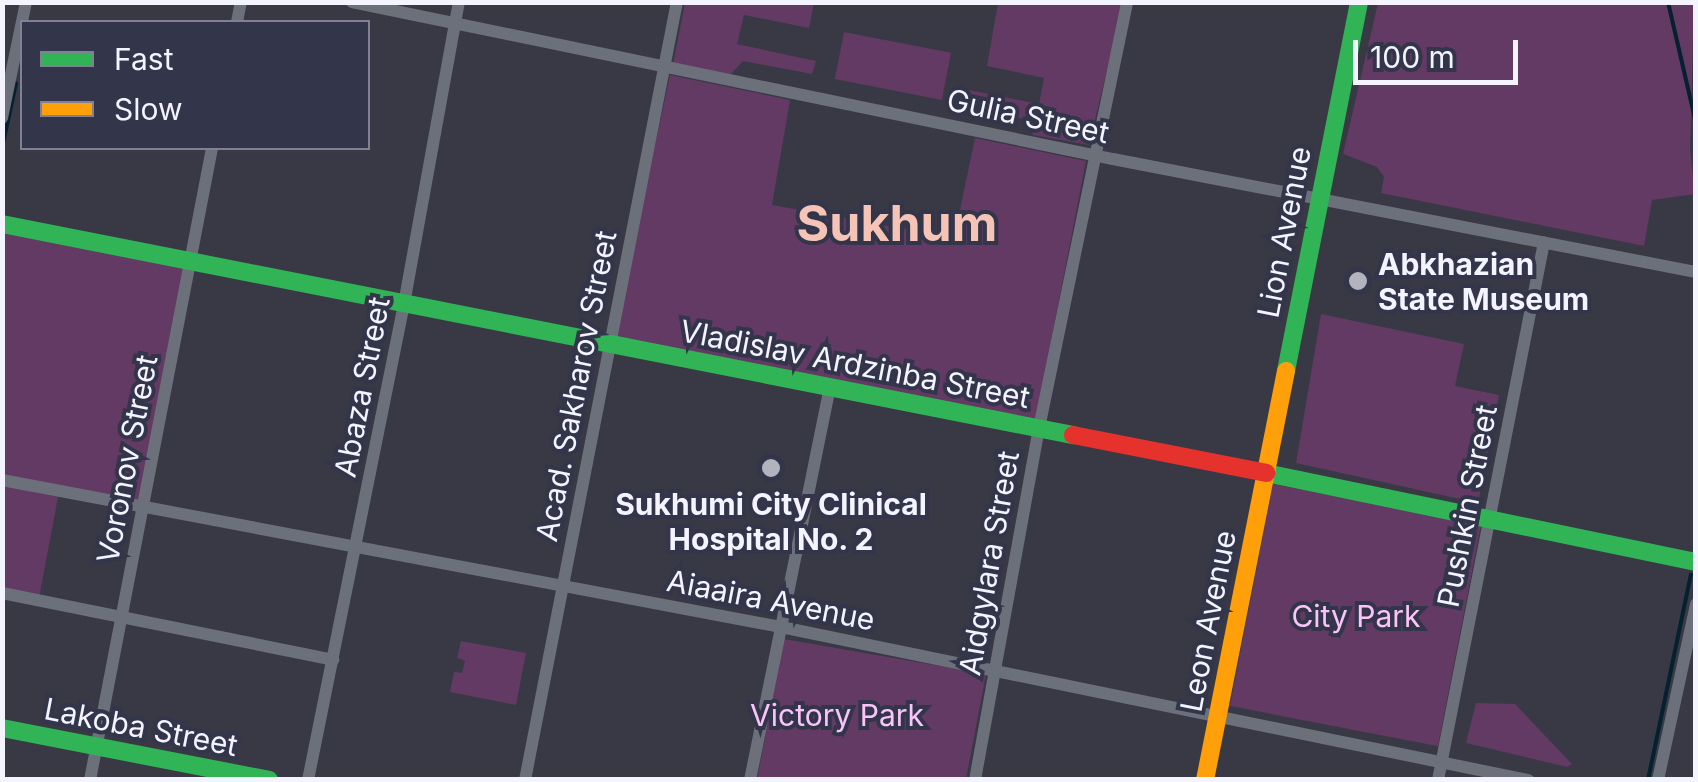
<!DOCTYPE html>
<style>
body{margin:0}
#map{position:relative;width:1698px;height:782px;overflow:hidden;background:#383945;font-family:Inter,sans-serif}
div>[style]{position:absolute}
.green>*{inset:0;background:#623a63;transform-origin:0 0}
.stream>*{height:4px;margin:-2px;padding:0 2px;transform-origin:2px;border-radius:2px;background:#05202f}
.street>*{height:12px;margin:-6px;padding:0 6px;transform-origin:6px;border-radius:6px;background:#6b707b}
.fast>*{height:18px;margin:-9px;padding:0 9px;transform-origin:9px;border-radius:9px;background:#30b455}
.slow>*{height:18px;margin:-9px;padding:0 9px;transform-origin:9px;border-radius:9px;background:#ff9f0a}
.jam>*{height:18px;margin:-9px;padding:0 9px;transform-origin:9px;border-radius:9px;background:#e5322d}
.dots>*{width:28px;height:28px;translate:-50% -50%;box-sizing:border-box;border:5px solid #33354a;border-radius:50%}
span{translate:-50% -50%;white-space:nowrap;text-align:center;line-height:1.15;-webkit-text-stroke:8px #33354a;paint-order:stroke}
.street-label{font-size:30px;color:#f3f4ff}
.poi-label{font-size:30px;color:#f3f4ff;font-weight:700}
.left{translate:0 -50%;text-align:left}
.park-label{font-size:30px;color:#fbc4f9}
.town-label{font-size:50px;color:#f5c4b6;font-weight:700}
.frame{position:absolute;inset:0;border:5px solid #f3f4ff;pointer-events:none}
.legend{position:absolute;left:20px;top:20px;width:350px;height:130px;box-sizing:border-box;background:#33354a;border:2px solid #808192;margin:0;padding:12px 18px;list-style:none;font-size:30px;color:#f3f4ff}
.legend li{display:flex;align-items:center;gap:20px;height:50px}
.legend b{width:50px;border:2px solid #808192}
.scale{position:absolute;left:1353px;top:40px;width:165px;height:45px;box-sizing:border-box;border:5px solid #f3f4ff;border-top:0;padding-left:12px;font-size:30px;line-height:35px;white-space:nowrap;color:#f3f4ff;-webkit-text-stroke:8px #33354a;paint-order:stroke}
</style>
<div id="map">
<div class="green">
<div style="clip-path:polygon(685px 3px,814px 3px,809px 28px,744px 15px,737px 44px,816px 61px,812px 74px,743px 61px,730px 75px,673px 64px)"></div>
<div style="clip-path:polygon(998px 3px,1123px 3px,1089px 145px,1033px 135px,1029px 120px,960px 104px,964px 89px,1039px 104px,1044px 78px,987px 66px)"></div>
<div style="clip-path:polygon(1378px 3px,1694px 3px,1690px 149px,1695px 194px,1652px 200px,1644px 246px,1381px 193px,1384px 177px,1377px 167px,1343px 154px)"></div>
<div style="left:844px;top:32px;width:109px;height:48px;rotate:11deg"></div>
<div style="clip-path:polygon(670px 75px,790px 100px,772px 205px,954px 238px,975px 138px,1086px 161px,1035px 424px,613px 343px)"></div>
<div style="clip-path:polygon(2px 225px,190px 261px,143px 506px,3px 480px)"></div>
<div style="clip-path:polygon(1321px 314px,1464px 344px,1455px 386px,1499px 395px,1478px 503px,1296px 463px)"></div>
<div style="left:1273px;top:484px;width:212px;height:226px;rotate:11deg"></div>
<div style="clip-path:polygon(2px 485px,58px 497px,39px 598px,3px 591px)"></div>
<div style="clip-path:polygon(784px 639px,986px 674px,966px 779px,757px 780px)"></div>
<div style="clip-path:polygon(461px 641px,526px 653px,516px 705px,450px 692px,454px 672px,462px 673px,465px 661px,457px 658px)"></div>
<div style="clip-path:polygon(1476px 703px,1515px 704px,1572px 764px,1567px 767px,1466px 743px)"></div>
</div>
<div class="stream">
<div style="left:1668px;top:2px;width:124px;rotate:77deg"></div>
<div style="left:2px;top:148px;width:66px;rotate:-77.8deg"></div>
<div style="left:1648px;top:780px;width:210px;rotate:-78.2deg"></div>
</div>
<div class="street">
<div style="left:352px;top:2px;width:777px;rotate:11.66deg"></div>
<div style="left:1113px;top:159px;width:594px;rotate:10.97deg"></div>
<div style="left:237px;top:22px;width:20px;rotate:-79deg"></div>
<div style="left:2px;top:118px;width:118px;rotate:-78.3deg"></div>
<div style="left:2px;top:480px;width:793px;rotate:10.69deg"></div>
<div style="left:781px;top:627px;width:763px;rotate:11.58deg"></div>
<div style="left:2px;top:593px;width:338px;rotate:11.4deg"></div>
<div style="left:90px;top:780px;width:644px;rotate:-79.07deg"></div>
<div style="left:308px;top:780px;width:486px;rotate:-78.6deg"></div>
<div style="left:404px;top:304px;width:307px;rotate:-79.7deg"></div>
<div style="left:525px;top:780px;width:793px;rotate:-78.95deg"></div>
<div style="left:750px;top:780px;width:401px;rotate:-78.5deg"></div>
<div style="left:975px;top:780px;width:358px;rotate:-79.7deg"></div>
<div style="left:1039px;top:428px;width:435px;rotate:-78.3deg"></div>
<div style="left:1438px;top:780px;width:548px;rotate:-78.85deg"></div>
<div style="left:1658px;top:780px;width:180px;rotate:-77.8deg"></div>
</div>
<div class="fast">
<div style="left:2px;top:224px;width:1092px;rotate:11.15deg"></div>
<div style="left:1286px;top:371px;width:376px;rotate:-78.8deg"></div>
<div style="left:1266px;top:473px;width:439px;rotate:11.7deg"></div>
<div style="left:2px;top:728px;width:272px;rotate:11deg"></div>
</div>
<div class="slow">
<div style="left:1205px;top:780px;width:417px;rotate:-78.8deg"></div>
</div>
<div class="jam">
<div style="left:1073px;top:435px;width:197px;rotate:11.1deg"></div>
</div>
<div class="dots">
<div style="left:1358px;top:281px;background:#b2b3be"></div>
<div style="left:771px;top:468px;background:#b2b3be"></div>
</div>
<div class="street-label">
<span style="left:1028px;top:116px;rotate:12deg">Gulia Street</span>
<span style="left:1284px;top:232px;rotate:-79deg">Lion Avenue</span>
<span style="left:855px;top:364px;rotate:11deg">Vladislav Ardzinba Street</span>
<span style="left:576px;top:386px;rotate:-79deg">Acad. Sakharov Street</span>
<span style="left:362px;top:387px;rotate:-79deg">Abaza Street</span>
<span style="left:127px;top:459px;rotate:-79deg">Voronov Street</span>
<span style="left:1467px;top:506px;rotate:-79deg">Pushkin Street</span>
<span style="left:989px;top:563px;rotate:-80deg">Aidgylara Street</span>
<span style="left:771px;top:600px;rotate:11deg">Aiaaira Avenue</span>
<span style="left:1208px;top:621px;rotate:-79deg">Leon Avenue</span>
<span style="left:141px;top:727px;rotate:11deg">Lakoba Street</span>
</div>
<div class="poi-label">
<span class="left" style="left:1378px;top:281px">Abkhazian<br>State Museum</span>
<span style="left:771px;top:521px">Sukhumi City Clinical<br>Hospital No. 2</span>
</div>
<div class="park-label">
<span style="left:1356px;top:616px">City Park</span>
<span style="left:837px;top:715px">Victory Park</span>
</div>
<div class="town-label">
<span style="left:897px;top:224px">Sukhum</span>
</div>
<div class="frame"></div>
<ul class="legend">
<li><b style="height:12px;background:#30b455"></b>Fast</li>
<li><b style="height:12px;background:#ff9f0a"></b>Slow</li>
</ul>
<div class="scale">100 m</div>
</div>
